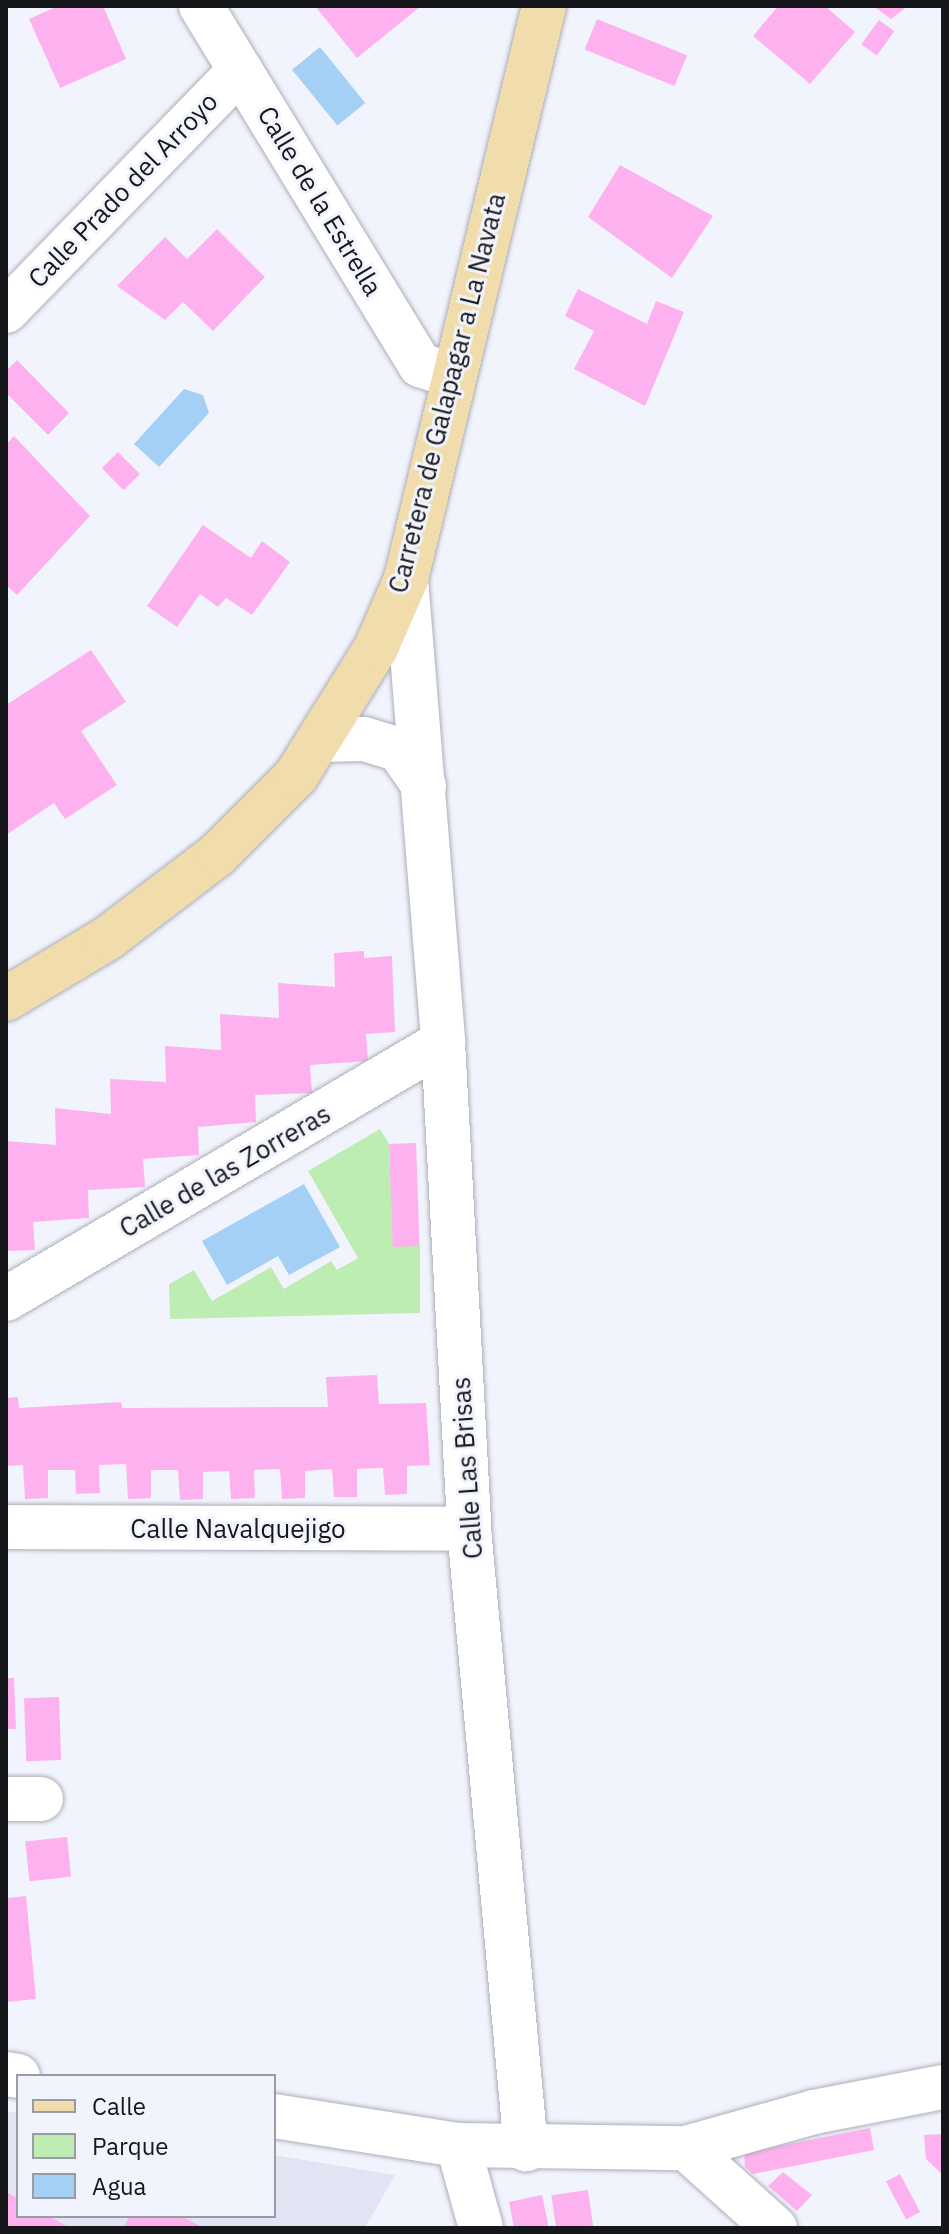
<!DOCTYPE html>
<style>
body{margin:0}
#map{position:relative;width:949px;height:2234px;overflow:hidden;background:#f2f4fd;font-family:"IBM Plex Sans",sans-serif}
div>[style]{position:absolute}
.built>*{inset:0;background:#e2e4f3}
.green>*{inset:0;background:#bdedb3}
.water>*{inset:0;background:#a4d0f5;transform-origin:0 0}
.building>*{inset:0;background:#fdb2ef;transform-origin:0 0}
.roads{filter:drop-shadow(0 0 2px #acaeb9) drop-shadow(0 0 2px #acaeb9)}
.minor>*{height:44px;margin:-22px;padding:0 22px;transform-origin:22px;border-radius:22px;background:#fff}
.major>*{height:44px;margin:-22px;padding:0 22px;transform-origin:22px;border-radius:22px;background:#f1dcac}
span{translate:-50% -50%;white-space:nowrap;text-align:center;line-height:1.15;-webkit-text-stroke:6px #f2f4fd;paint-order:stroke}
.street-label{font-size:26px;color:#16171b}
.frame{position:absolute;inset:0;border:8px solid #16171b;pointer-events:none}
.legend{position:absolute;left:16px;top:2074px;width:260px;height:144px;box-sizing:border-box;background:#f2f4fd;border:2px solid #9a9ca3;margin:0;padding:10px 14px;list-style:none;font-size:24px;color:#16171b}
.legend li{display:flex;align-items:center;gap:16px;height:40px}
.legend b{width:40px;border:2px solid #9a9ca3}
</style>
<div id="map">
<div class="built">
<div style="clip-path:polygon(6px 2111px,18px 2113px,18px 2216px,274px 2216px,274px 2155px,395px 2175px,365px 2228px,6px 2228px)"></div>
</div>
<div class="green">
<div style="clip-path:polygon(380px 1129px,389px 1144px,393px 1246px,420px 1246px,420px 1313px,170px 1319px,169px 1284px,194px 1270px,212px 1301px,271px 1267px,284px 1289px,331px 1261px,337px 1270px,358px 1258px,308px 1171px)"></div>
</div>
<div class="water">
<div style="left:320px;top:47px;width:72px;height:36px;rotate:51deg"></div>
<div style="clip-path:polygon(184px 389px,203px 395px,209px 413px,159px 467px,134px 444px)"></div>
<div style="clip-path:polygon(304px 1184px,340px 1247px,289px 1275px,278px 1256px,227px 1285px,202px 1241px)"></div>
</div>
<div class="building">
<div style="clip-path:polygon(58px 6px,103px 6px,126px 59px,60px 88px,29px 19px)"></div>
<div style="clip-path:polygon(315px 6px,421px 6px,357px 58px)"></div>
<div style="clip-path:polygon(778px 6px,825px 6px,855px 32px,810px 84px,753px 36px)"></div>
<div style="clip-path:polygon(873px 6px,908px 6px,891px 19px)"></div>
<div style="left:597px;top:19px;width:97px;height:33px;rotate:22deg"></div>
<div style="left:879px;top:20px;width:19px;height:30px;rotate:36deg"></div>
<div style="clip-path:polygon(620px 165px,713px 216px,672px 278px,588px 217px)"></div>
<div style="clip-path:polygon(217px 229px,265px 277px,213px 331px,183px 302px,165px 320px,117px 286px,165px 237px,187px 259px)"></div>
<div style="clip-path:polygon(578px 289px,647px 324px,656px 301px,684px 312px,645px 406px,574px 369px,594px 331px,565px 316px)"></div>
<div style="clip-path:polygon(17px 360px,69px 413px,48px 435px,6px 393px,6px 371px)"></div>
<div style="clip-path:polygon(14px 436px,90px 516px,17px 595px,6px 585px,6px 445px)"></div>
<div style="left:118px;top:452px;width:31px;height:23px;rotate:45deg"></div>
<div style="clip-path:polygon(203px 525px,251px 558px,262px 541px,290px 562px,252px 615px,226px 598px,218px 607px,200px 594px,177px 627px,147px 606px)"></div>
<div style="clip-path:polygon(91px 650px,126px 702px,81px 731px,117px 785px,65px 819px,54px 803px,6px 835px,6px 705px)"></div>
<div style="clip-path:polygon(364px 951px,364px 958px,392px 956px,395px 1032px,366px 1034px,368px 1061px,310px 1065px,312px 1093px,255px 1095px,256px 1122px,198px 1127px,199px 1155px,143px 1159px,145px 1187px,88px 1190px,89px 1218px,33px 1222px,35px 1250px,6px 1251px,6px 1141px,56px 1145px,55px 1108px,111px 1114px,110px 1079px,166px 1082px,165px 1046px,221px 1050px,220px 1014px,279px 1018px,278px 983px,335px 987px,334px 953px)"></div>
<div style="left:416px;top:1143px;width:103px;height:27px;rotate:88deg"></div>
<div style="clip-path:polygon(377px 1375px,379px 1404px,426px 1403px,430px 1465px,407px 1466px,407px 1494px,385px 1495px,383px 1468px,357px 1469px,357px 1497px,334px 1497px,332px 1469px,305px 1471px,305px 1498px,282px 1499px,280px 1469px,254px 1470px,255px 1498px,231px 1499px,229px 1471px,203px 1472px,203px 1499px,180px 1500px,178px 1470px,151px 1470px,151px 1498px,128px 1499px,126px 1464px,99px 1465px,100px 1493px,76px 1494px,75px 1470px,48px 1470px,48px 1498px,25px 1499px,23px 1465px,6px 1466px,6px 1398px,18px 1397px,19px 1408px,121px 1402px,122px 1408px,328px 1407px,326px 1377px)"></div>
<div style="clip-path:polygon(6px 1678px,14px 1678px,16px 1729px,6px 1729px)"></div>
<div style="left:59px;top:1697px;width:63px;height:35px;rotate:88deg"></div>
<div style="left:67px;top:1837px;width:40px;height:42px;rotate:84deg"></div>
<div style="clip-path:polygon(26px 1896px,36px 1999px,6px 2002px,6px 1898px)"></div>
<div style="clip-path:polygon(870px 2128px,874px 2150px,753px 2174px,745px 2167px,744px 2153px)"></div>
<div style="clip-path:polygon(943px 2134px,943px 2175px,926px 2159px,924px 2135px)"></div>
<div style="clip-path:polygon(783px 2172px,812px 2195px,797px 2211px,768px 2186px)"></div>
<div style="left:900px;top:2174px;width:43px;height:16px;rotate:62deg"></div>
<div style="left:588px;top:2190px;width:36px;height:37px;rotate:82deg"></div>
<div style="clip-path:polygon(6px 2192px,18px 2199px,18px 2216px,49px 2216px,70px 2228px,6px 2228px)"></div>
<div style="clip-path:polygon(542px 2195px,549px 2228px,514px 2228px,509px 2202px)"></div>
<div style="clip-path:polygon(130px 2216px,181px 2216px,204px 2228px,123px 2228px)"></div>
</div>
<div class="roads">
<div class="minor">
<div style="left:201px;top:6px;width:421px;rotate:58.6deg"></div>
<div style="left:420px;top:365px;width:36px;rotate:18deg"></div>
<div style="left:6px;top:311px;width:336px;rotate:-45.8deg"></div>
<div style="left:406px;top:579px;width:464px;rotate:85.4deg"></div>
<div style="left:443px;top:1042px;width:488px;rotate:86.9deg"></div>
<div style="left:469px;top:1529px;width:623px;rotate:84.75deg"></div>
<div style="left:323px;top:740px;width:41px;rotate:-1.4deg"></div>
<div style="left:364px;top:739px;width:37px;rotate:17deg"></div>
<div style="left:399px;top:750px;width:44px;rotate:55.2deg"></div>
<div style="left:6px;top:1299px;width:507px;rotate:-30.46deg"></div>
<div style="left:6px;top:1527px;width:463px;rotate:0.2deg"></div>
<div style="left:6px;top:1799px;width:35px"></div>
<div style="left:6px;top:2074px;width:12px;rotate:9deg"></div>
<div style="left:274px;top:2116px;width:186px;rotate:9deg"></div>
<div style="left:458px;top:2145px;width:228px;rotate:0.8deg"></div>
<div style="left:686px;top:2148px;width:133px;rotate:-15.7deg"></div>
<div style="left:814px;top:2112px;width:131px;rotate:-11deg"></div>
<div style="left:458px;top:2145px;width:86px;rotate:74.5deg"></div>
<div style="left:686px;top:2148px;width:120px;rotate:42deg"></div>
</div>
<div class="major">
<div style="left:6px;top:999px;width:119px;rotate:-30.9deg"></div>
<div style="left:108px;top:938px;width:137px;rotate:-37.3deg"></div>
<div style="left:217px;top:855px;width:112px;rotate:-45deg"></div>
<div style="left:296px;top:776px;width:151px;rotate:-58deg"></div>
<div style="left:376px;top:648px;width:75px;rotate:-66.5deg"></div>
<div style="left:406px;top:579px;width:589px;rotate:-76.46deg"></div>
</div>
</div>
<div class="street-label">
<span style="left:123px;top:190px;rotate:-46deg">Calle Prado del Arroyo</span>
<span style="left:320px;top:201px;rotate:59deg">Calle de la Estrella</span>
<span style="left:447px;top:393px;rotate:-76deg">Carretera de Galapagar a La Navata</span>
<span style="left:225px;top:1171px;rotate:-30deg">Calle de las Zorreras</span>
<span style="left:467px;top:1468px;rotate:-94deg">Calle Las Brisas</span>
<span style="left:238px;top:1529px">Calle Navalquejigo</span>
</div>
<div class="frame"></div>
<ul class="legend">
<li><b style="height:10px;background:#f1dcac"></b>Calle</li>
<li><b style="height:22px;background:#bdedb3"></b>Parque</li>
<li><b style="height:22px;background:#a4d0f5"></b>Agua</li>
</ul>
</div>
